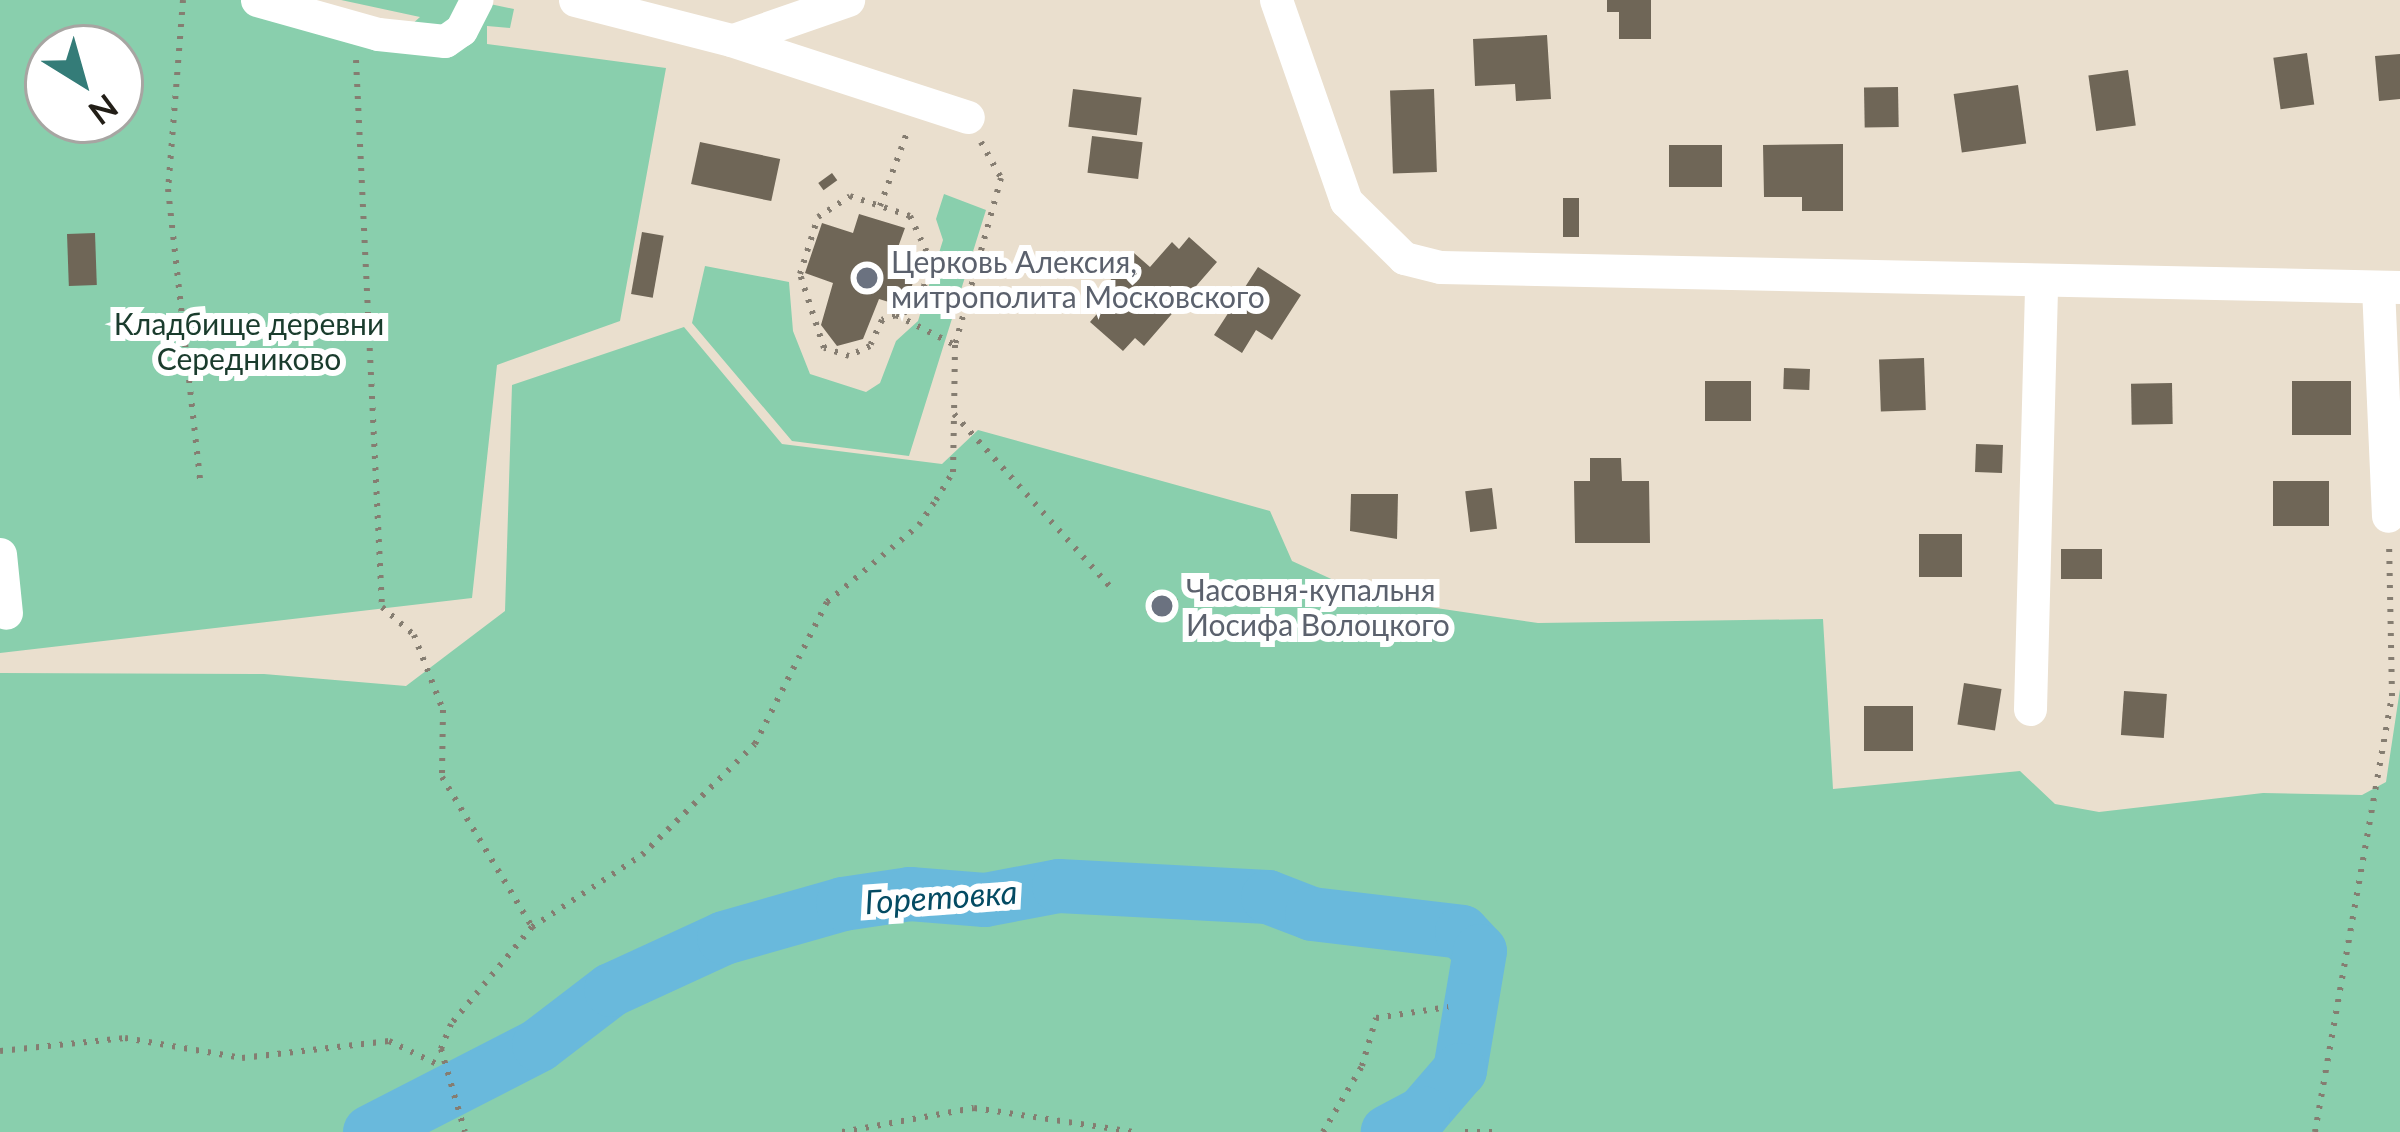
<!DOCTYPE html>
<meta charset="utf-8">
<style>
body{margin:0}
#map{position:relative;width:2400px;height:1132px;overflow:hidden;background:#eadfce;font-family:Lato,sans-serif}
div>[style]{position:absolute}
.green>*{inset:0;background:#89cfad}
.river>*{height:54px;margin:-27px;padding:0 27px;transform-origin:27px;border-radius:27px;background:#69b9dc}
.building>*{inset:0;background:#6f6657;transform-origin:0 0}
.path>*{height:6px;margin-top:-3px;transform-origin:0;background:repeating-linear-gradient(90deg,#857d71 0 3px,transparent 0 12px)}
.minor>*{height:33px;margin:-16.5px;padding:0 16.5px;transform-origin:16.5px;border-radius:16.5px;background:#fff}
.dots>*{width:33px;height:33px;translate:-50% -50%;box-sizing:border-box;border:6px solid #fff;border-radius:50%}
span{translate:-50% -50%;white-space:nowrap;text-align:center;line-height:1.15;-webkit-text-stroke:12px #fff;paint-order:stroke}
.worship-label{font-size:30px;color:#5b616d}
.left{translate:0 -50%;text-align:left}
.park-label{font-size:30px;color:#1a3c2d}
.water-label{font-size:33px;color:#044b63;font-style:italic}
.north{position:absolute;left:24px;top:24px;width:120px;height:120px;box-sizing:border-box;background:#fff;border:3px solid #a7a5a2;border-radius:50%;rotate:143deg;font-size:33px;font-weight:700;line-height:48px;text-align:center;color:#221e17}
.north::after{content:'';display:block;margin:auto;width:42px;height:54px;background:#347c78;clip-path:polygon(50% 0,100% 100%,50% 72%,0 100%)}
</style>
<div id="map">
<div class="green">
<div style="clip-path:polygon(evenodd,0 0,298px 0,410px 26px,420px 17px,341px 0,471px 0,514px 9px,510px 28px,487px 26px,487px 44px,666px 68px,620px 321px,497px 365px,472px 598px,0 653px,0 0,48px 48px,120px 48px,120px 120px,48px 120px,48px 48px)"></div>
<div style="clip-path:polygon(944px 194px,986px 210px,909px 456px,792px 441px,692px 323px,705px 266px,789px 282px,793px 331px,810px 374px,866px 392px,880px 383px,896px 341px,918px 321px,943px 240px,936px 219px)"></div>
<div style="clip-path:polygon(684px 327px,782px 444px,942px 464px,978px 430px,1270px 511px,1292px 561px,1375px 599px,1538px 623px,1823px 619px,1833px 789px,2020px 771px,2055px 804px,2099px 812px,2263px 793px,2362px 795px,2386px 782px,2400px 689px,2400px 1132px,0 1132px,0 673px,264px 674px,406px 686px,505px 611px,512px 385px)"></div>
</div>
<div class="river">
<div style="left:370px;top:1132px;width:190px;rotate:-27.2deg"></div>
<div style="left:539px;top:1045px;width:91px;rotate:-37.4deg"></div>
<div style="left:611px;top:990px;width:124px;rotate:-24.7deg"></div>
<div style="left:724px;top:938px;width:124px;rotate:-15.9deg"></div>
<div style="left:843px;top:904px;width:68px;rotate:-8.5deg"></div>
<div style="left:910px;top:894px;width:75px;rotate:4.6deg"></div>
<div style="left:985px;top:900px;width:75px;rotate:-10.7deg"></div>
<div style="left:1059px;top:886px;width:209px;rotate:3deg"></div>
<div style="left:1268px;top:897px;width:47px;rotate:21.1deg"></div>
<div style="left:1312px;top:914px;width:151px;rotate:6.8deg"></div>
<div style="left:1462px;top:932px;width:26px;rotate:47deg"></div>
<div style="left:1480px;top:951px;width:121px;rotate:99.5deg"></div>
<div style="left:1460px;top:1070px;width:57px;rotate:130.7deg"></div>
<div style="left:1423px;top:1113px;width:40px;rotate:152deg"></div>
</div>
<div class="building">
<div style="clip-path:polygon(1607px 0,1651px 0,1651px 39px,1619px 39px,1619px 12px,1607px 12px)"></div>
<div style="clip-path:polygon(1547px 35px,1551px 99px,1516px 101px,1515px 84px,1475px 86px,1473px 39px)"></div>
<div style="left:2307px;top:53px;width:52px;height:34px;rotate:82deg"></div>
<div style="clip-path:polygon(2400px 54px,2400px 99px,2379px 101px,2375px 56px)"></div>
<div style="left:2128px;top:70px;width:56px;height:40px;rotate:82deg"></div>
<div style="left:2018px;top:85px;width:59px;height:65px;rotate:82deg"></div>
<div style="left:1898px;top:87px;width:40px;height:34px;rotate:89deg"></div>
<div style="left:1073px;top:89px;width:69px;height:38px;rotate:7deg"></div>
<div style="left:1434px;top:89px;width:83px;height:44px;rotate:88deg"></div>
<div style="left:1092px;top:136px;width:51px;height:37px;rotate:7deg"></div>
<div style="left:700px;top:142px;width:82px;height:43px;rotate:12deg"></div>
<div style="clip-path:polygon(1843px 144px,1843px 211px,1802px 211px,1802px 197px,1764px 197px,1763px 145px)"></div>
<div style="left:1722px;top:145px;width:42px;height:53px;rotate:90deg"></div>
<div style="left:832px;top:173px;width:9px;height:17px;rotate:54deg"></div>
<div style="left:1563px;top:198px;width:16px;height:39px"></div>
<div style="clip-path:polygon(859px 214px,905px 228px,897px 250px,921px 258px,905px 307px,879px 299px,863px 339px,837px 346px,821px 325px,833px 283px,805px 273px,822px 223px,853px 233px)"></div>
<div style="left:642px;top:232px;width:22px;height:63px;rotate:10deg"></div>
<div style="left:95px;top:233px;width:52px;height:28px;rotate:88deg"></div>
<div style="clip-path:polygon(1189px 237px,1217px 262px,1144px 346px,1135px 338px,1123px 351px,1090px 322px,1102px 308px,1093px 300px,1134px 253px,1150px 267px,1172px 242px,1179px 249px)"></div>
<div style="clip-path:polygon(1258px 267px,1301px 295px,1272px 340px,1256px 330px,1242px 353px,1214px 335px)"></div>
<div style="left:1924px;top:358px;width:52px;height:45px;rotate:88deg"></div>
<div style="left:1784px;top:368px;width:26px;height:21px;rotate:2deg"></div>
<div style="left:1705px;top:381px;width:46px;height:40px"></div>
<div style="left:2351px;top:381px;width:54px;height:59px;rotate:90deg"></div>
<div style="left:2172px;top:383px;width:41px;height:41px;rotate:89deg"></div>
<div style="left:1976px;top:444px;width:27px;height:28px;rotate:2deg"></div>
<div style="clip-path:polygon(1590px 458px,1621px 458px,1622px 481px,1649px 481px,1650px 543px,1575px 543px,1574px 481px,1590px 481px)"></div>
<div style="left:2273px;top:481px;width:56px;height:45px"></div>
<div style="left:1492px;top:488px;width:41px;height:27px;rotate:83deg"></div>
<div style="clip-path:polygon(1351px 494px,1398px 494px,1397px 539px,1350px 531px)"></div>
<div style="left:1919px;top:534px;width:43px;height:43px"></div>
<div style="left:2102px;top:549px;width:30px;height:41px;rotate:90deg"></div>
<div style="left:1153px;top:591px;width:26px;height:22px;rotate:18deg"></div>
<div style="left:1964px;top:683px;width:38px;height:42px;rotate:9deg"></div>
<div style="left:2124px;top:691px;width:43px;height:44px;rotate:4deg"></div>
<div style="left:1864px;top:706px;width:49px;height:45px"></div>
</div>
<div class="path">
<div style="left:183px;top:0;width:190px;rotate:94.5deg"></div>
<div style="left:168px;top:189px;width:292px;rotate:83.7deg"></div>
<div style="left:356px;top:60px;width:548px;rotate:87.28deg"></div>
<div style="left:382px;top:607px;width:43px;rotate:41.2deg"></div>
<div style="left:414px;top:635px;width:80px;rotate:68.9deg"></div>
<div style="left:443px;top:710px;width:67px;rotate:90.9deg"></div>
<div style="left:442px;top:777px;width:175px;rotate:59deg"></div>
<div style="left:532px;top:927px;width:126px;rotate:129.9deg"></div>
<div style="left:451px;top:1024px;width:27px;rotate:112deg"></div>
<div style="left:441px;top:1049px;width:86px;rotate:73.9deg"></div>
<div style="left:981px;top:142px;width:41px;rotate:60.9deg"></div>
<div style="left:1001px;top:178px;width:173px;rotate:105.4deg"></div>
<div style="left:955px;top:345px;width:69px;rotate:90.8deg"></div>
<div style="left:954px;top:414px;width:239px;rotate:47.9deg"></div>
<div style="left:850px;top:196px;width:63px;rotate:18.4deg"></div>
<div style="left:910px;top:216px;width:50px;rotate:65deg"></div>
<div style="left:931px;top:261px;width:49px;rotate:105.5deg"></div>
<div style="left:918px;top:308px;width:38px;rotate:162deg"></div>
<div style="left:882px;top:320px;width:29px;rotate:115deg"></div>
<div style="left:870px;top:346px;width:23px;rotate:155deg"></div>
<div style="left:849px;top:356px;width:26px;rotate:-162deg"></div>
<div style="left:824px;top:348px;width:78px;rotate:-108deg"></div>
<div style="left:800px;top:274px;width:60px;rotate:-72.5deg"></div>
<div style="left:818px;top:217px;width:38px;rotate:-33deg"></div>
<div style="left:880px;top:206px;width:81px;rotate:-69.8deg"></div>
<div style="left:896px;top:315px;width:66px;rotate:27deg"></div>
<div style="left:532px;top:927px;width:131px;rotate:-33.2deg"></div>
<div style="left:642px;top:855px;width:158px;rotate:-44.5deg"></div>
<div style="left:755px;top:744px;width:159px;rotate:-63.1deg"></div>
<div style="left:827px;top:602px;width:120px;rotate:-39.9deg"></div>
<div style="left:919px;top:525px;width:30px;rotate:-56deg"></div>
<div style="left:936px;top:500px;width:33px;rotate:-59deg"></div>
<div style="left:953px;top:472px;width:58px;rotate:-89deg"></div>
<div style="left:0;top:1051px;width:126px;rotate:-5.9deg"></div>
<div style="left:125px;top:1038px;width:119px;rotate:9.7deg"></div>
<div style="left:242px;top:1058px;width:148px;rotate:-6.6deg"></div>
<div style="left:389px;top:1041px;width:58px;rotate:25.7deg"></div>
<div style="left:842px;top:1132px;width:134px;rotate:-10.3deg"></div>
<div style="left:974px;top:1108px;width:163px;rotate:8.5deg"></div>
<div style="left:1323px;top:1132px;width:77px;rotate:-59.4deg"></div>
<div style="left:1362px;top:1066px;width:50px;rotate:-73.7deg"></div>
<div style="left:1376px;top:1018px;width:73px;rotate:-8.7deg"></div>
<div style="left:1465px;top:1132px;width:31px"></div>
<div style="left:2315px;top:1132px;width:443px;rotate:-80deg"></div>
<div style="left:2392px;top:696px;width:154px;rotate:-91.1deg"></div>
</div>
<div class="minor">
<div style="left:257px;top:0;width:126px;rotate:15.7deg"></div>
<div style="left:378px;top:34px;width:67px;rotate:6deg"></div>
<div style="left:445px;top:41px;width:19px;rotate:-35deg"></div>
<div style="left:461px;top:30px;width:34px;rotate:-63deg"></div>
<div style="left:575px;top:0;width:161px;rotate:14.4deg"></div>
<div style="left:731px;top:40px;width:249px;rotate:18deg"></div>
<div style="left:1276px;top:0;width:213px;rotate:70.8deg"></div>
<div style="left:1346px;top:201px;width:81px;rotate:44.5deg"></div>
<div style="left:1404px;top:258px;width:37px;rotate:14deg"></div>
<div style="left:1440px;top:267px;width:960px;rotate:1.19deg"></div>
<div style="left:733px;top:40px;width:122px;rotate:-19.2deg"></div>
<div style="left:2378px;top:287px;width:229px;rotate:87.5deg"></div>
<div style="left:0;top:554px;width:59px;rotate:84.2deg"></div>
<div style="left:2030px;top:709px;width:429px;rotate:-88.5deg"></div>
</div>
<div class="dots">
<div style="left:867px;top:278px;background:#6b7280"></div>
<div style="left:1162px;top:606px;background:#6b7280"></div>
</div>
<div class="worship-label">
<span class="left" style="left:891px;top:278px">Церковь Алексия,<br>митрополита Московского</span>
<span class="left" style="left:1186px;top:606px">Часовня-купальня<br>Иосифа Волоцкого</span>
</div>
<div class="park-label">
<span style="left:249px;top:340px">Кладбище деревни<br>Середниково</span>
</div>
<div class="water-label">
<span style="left:941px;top:897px;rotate:-4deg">Горетовка</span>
</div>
<div class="north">N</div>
</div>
